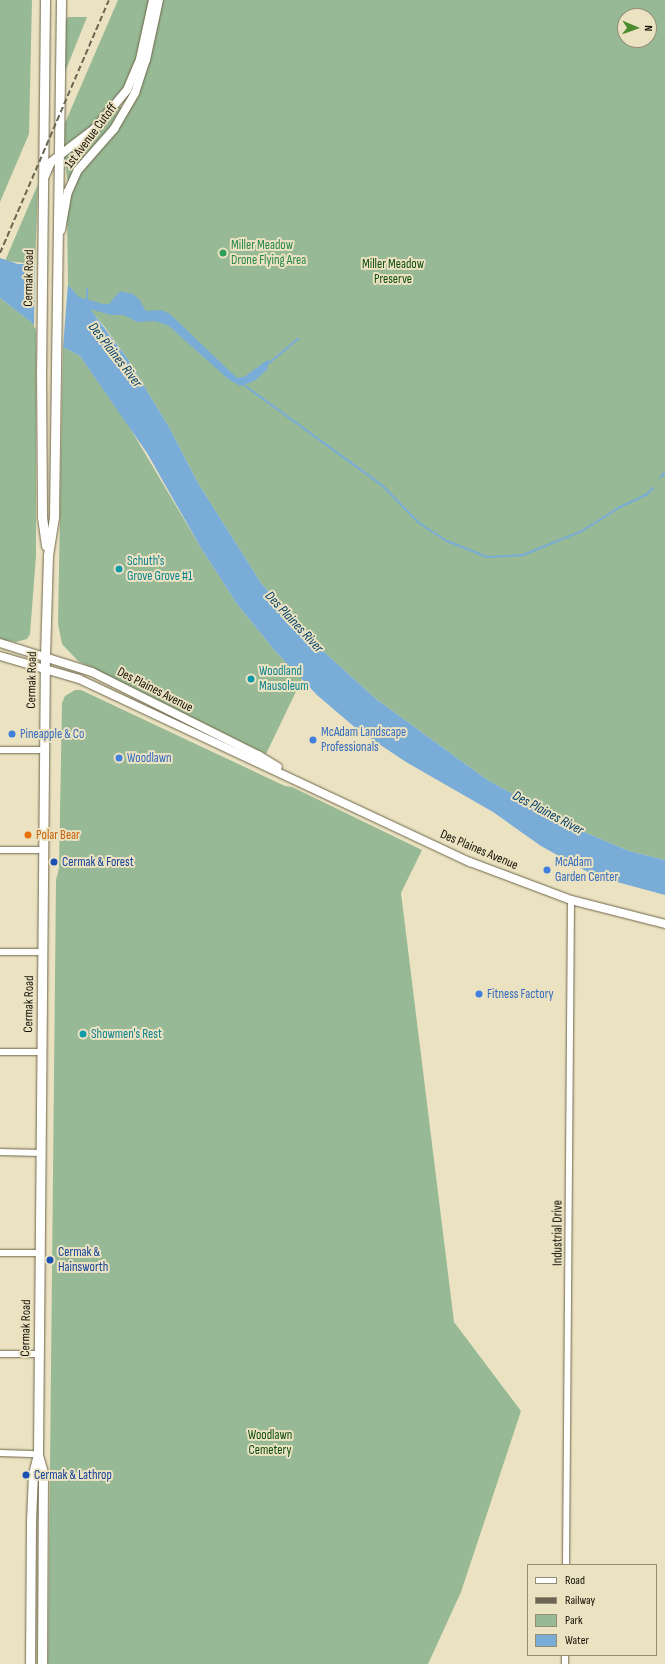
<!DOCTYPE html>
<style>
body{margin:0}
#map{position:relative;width:665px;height:1664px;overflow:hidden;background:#ebe2c2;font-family:"Sofia Sans Condensed",sans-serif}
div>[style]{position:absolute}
.green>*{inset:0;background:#97b995}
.water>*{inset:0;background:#7aacd8}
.pier>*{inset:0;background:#ebe2c2}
.stream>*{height:2px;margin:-1px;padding:0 1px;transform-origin:1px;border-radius:1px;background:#7aacd8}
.roads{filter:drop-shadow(0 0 1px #6e6649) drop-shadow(0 0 1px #6e6649)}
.minor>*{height:5.5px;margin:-2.75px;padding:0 2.75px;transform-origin:2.75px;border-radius:2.75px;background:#fff}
.secondary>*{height:8px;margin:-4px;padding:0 4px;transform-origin:4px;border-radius:4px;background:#fff}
.primary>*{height:9px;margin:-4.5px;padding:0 4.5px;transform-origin:4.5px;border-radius:4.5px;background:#fff}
.rail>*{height:2px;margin-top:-1px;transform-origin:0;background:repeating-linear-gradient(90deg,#6b6552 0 6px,transparent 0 9px)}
.dots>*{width:11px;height:11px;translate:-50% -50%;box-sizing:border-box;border:2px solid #ebe2c2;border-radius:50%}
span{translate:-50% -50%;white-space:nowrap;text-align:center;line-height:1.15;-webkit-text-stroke:4px #ebe2c2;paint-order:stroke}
.street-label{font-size:13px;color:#130f05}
.leisure-label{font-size:13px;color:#27864d}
.left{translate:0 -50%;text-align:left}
.park-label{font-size:13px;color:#0c4d0d}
.culture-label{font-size:13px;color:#0d838f}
.shop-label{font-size:13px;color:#366cbe}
.food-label{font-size:13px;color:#c56008}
.transit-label{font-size:13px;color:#164399}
.water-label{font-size:14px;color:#024069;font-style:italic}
.legend{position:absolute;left:527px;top:1564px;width:130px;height:92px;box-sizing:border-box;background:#ebe2c2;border:1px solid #958e76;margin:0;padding:5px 7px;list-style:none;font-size:12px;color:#130f05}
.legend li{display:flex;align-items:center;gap:8px;height:20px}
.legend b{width:20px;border:1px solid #958e76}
.north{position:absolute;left:617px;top:8px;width:40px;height:40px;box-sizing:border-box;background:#ebe2c2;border:1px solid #958e76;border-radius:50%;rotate:92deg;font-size:11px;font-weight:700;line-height:16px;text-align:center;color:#130f05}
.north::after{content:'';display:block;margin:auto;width:14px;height:18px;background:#4b8c2e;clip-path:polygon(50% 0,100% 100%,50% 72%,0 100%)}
</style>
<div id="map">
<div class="green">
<div style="clip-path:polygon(0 0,32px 0,29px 134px,0 202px)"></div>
<div style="clip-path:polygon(118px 0,150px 0,137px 58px,127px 84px,100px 120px,65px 145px,65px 123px)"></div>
<div style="clip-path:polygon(evenodd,162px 0,665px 0,665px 860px,629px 851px,570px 826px,486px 779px,376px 699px,312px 641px,261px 583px,198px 483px,169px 427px,127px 358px,104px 326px,68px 285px,67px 218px,71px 192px,79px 174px,123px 120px,162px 0,625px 16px,649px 16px,649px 40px,625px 40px,625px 16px)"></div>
<div style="clip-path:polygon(68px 17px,87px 17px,65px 72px,66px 20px)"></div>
<div style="clip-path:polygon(120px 106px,123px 109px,102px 139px,78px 164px,68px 183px,64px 156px,92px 137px)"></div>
<div style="clip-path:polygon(38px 184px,35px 264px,5px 261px)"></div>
<div style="clip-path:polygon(0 298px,35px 325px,36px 332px,36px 556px,30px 634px,27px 639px,16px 642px,0 639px)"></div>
<div style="clip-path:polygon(63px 347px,80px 356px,127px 423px,201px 548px,237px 604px,275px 651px,302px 679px,266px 754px,78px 661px,62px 644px,58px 624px)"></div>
<div style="clip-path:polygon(75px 690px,81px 690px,285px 786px,292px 787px,422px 850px,401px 893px,454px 1322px,521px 1411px,461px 1592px,428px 1664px,48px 1664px,56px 880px,59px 868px,62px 703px,65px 696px)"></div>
</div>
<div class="water">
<div style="clip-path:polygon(0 258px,18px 264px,35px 264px,68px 285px,79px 297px,103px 304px,109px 304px,120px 291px,133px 294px,139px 299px,146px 311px,161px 310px,170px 314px,237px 378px,244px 377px,269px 359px,267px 370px,254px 381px,240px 386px,227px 378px,169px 326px,155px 321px,137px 322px,124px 315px,111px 315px,90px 309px,127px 358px,169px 427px,198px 483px,261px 583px,312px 641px,376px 699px,486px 779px,570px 826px,629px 851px,665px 860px,665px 895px,595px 876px,541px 846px,493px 812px,406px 762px,358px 730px,317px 695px,275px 651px,237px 604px,201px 548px,147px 453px,80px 356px,63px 347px,0 298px)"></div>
</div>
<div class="pier">
<div style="clip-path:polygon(35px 262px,68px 283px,63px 348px,34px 327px)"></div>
</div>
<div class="stream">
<div style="left:87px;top:300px;width:11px;rotate:-90deg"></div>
<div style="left:268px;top:364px;width:40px;rotate:-40deg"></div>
<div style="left:244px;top:385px;width:172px;rotate:36deg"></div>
<div style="left:383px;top:486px;width:52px;rotate:45.8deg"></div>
<div style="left:419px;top:523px;width:33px;rotate:33deg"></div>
<div style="left:447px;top:541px;width:43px;rotate:21.8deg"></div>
<div style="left:487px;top:557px;width:36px;rotate:-3deg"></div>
<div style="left:523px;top:555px;width:64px;rotate:-22.1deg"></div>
<div style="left:582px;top:531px;width:45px;rotate:-32.3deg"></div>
<div style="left:620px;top:507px;width:29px;rotate:-25deg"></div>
<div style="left:646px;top:495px;width:10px;rotate:-45deg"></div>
<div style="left:661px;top:477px;width:6px;rotate:-51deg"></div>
</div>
<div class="roads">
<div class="minor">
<div style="left:0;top:750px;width:44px"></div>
<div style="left:0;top:850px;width:43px"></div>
<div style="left:0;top:952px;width:42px"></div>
<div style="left:0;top:1052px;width:41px"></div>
<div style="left:0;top:1152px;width:41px;rotate:1.4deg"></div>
<div style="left:0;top:1253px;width:40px"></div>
<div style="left:0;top:1354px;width:39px"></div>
<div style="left:0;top:1453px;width:38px;rotate:2deg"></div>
<div style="left:566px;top:1565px;width:665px;rotate:-89.57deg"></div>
<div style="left:565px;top:1664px;width:9px;rotate:-90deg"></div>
</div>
<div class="secondary">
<div style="left:44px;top:178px;width:17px;rotate:-66deg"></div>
<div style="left:51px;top:162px;width:54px;rotate:-37.5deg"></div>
<div style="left:94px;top:129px;width:51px;rotate:-49.8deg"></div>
<div style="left:127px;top:90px;width:34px;rotate:-67deg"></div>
<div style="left:140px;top:59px;width:60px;rotate:-77.6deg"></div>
<div style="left:61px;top:230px;width:39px;rotate:-80deg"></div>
<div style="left:68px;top:192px;width:24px;rotate:-66deg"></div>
<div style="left:78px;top:170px;width:55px;rotate:-48.7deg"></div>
<div style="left:114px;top:129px;width:42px;rotate:-59.7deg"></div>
<div style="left:135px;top:93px;width:35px;rotate:-72deg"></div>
<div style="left:146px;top:60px;width:61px;rotate:-77.8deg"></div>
<div style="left:0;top:643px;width:96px;rotate:17.5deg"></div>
<div style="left:92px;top:672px;width:186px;rotate:26.6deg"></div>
<div style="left:258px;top:755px;width:23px;rotate:31deg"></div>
<div style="left:0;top:656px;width:82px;rotate:16.2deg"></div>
<div style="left:79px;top:679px;width:432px;rotate:25.1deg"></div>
<div style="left:470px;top:862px;width:108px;rotate:20.6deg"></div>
<div style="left:571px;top:900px;width:97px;rotate:14.3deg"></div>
</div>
<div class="primary">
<div style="left:45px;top:0;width:369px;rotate:90.6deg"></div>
<div style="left:41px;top:369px;width:148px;rotate:89.6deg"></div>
<div style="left:42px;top:517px;width:29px;rotate:82deg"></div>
<div style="left:38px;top:1455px;width:18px;rotate:74deg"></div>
<div style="left:43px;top:1472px;width:192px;rotate:90.3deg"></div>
<div style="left:30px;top:1664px;width:143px;rotate:-89.6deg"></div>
<div style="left:31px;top:1521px;width:47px;rotate:-87.6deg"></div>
<div style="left:33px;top:1474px;width:21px;rotate:-76deg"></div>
<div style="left:38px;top:1454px;width:798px;rotate:-89.5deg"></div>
<div style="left:45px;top:656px;width:101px;rotate:-88.3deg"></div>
<div style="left:48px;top:555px;width:39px;rotate:-81deg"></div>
<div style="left:54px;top:516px;width:516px;rotate:-89.22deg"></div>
</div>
</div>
<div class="rail">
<div style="left:0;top:253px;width:275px;rotate:-66.7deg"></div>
</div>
<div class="dots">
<div style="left:223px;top:253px;background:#2e9e5b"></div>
<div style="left:119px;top:569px;background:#0f9aa8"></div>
<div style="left:251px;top:679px;background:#0f9aa8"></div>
<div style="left:12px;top:734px;background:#3f7fe0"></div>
<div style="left:313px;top:740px;background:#3f7fe0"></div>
<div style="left:119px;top:758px;background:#3f7fe0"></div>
<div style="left:28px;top:835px;background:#e8710a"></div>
<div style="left:54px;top:862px;background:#1a4fb4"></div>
<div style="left:547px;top:870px;background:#3f7fe0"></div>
<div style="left:479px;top:994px;background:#3f7fe0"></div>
<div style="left:83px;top:1034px;background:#0f9aa8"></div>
<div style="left:50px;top:1260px;background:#1a4fb4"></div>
<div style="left:26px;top:1475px;background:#1a4fb4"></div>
</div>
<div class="street-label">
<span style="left:91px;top:136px;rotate:-53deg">1st Avenue Cutoff</span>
<span style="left:29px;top:278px;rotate:-89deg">Cermak Road</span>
<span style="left:32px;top:680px;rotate:-89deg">Cermak Road</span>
<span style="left:155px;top:690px;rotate:27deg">Des Plaines Avenue</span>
<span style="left:479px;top:850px;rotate:23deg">Des Plaines Avenue</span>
<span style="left:29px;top:1004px;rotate:-89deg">Cermak Road</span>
<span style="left:558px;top:1233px;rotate:-90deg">Industrial Drive</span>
<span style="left:26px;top:1328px;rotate:-89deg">Cermak Road</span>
</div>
<div class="leisure-label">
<span class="left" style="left:231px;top:253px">Miller Meadow<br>Drone Flying Area</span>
</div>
<div class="park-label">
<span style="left:393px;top:272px">Miller Meadow<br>Preserve</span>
<span style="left:270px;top:1443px">Woodlawn<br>Cemetery</span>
</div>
<div class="culture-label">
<span class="left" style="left:127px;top:569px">Schuth's<br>Grove Grove #1</span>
<span class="left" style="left:259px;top:679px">Woodland<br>Mausoleum</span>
<span class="left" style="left:91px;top:1034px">Showmen's Rest</span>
</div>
<div class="shop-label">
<span class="left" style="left:321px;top:740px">McAdam Landscape<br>Professionals</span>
<span class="left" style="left:20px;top:734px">Pineapple &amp; Co</span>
<span class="left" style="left:127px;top:758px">Woodlawn</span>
<span class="left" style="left:555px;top:870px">McAdam<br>Garden Center</span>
<span class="left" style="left:487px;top:994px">Fitness Factory</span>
</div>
<div class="food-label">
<span class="left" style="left:36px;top:835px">Polar Bear</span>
</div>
<div class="transit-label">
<span class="left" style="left:62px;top:862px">Cermak &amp; Forest</span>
<span class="left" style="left:58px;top:1260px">Cermak &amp;<br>Hainsworth</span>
<span class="left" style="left:34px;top:1475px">Cermak &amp; Lathrop</span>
</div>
<div class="water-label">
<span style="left:115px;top:355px;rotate:52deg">Des Plaines River</span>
<span style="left:294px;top:622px;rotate:47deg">Des Plaines River</span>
<span style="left:548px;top:813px;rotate:28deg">Des Plaines River</span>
</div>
<ul class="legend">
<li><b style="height:5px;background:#fff"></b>Road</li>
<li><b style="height:5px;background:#6b6552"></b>Railway</li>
<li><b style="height:11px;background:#97b995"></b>Park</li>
<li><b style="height:11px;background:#7aacd8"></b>Water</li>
</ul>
<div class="north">N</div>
</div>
